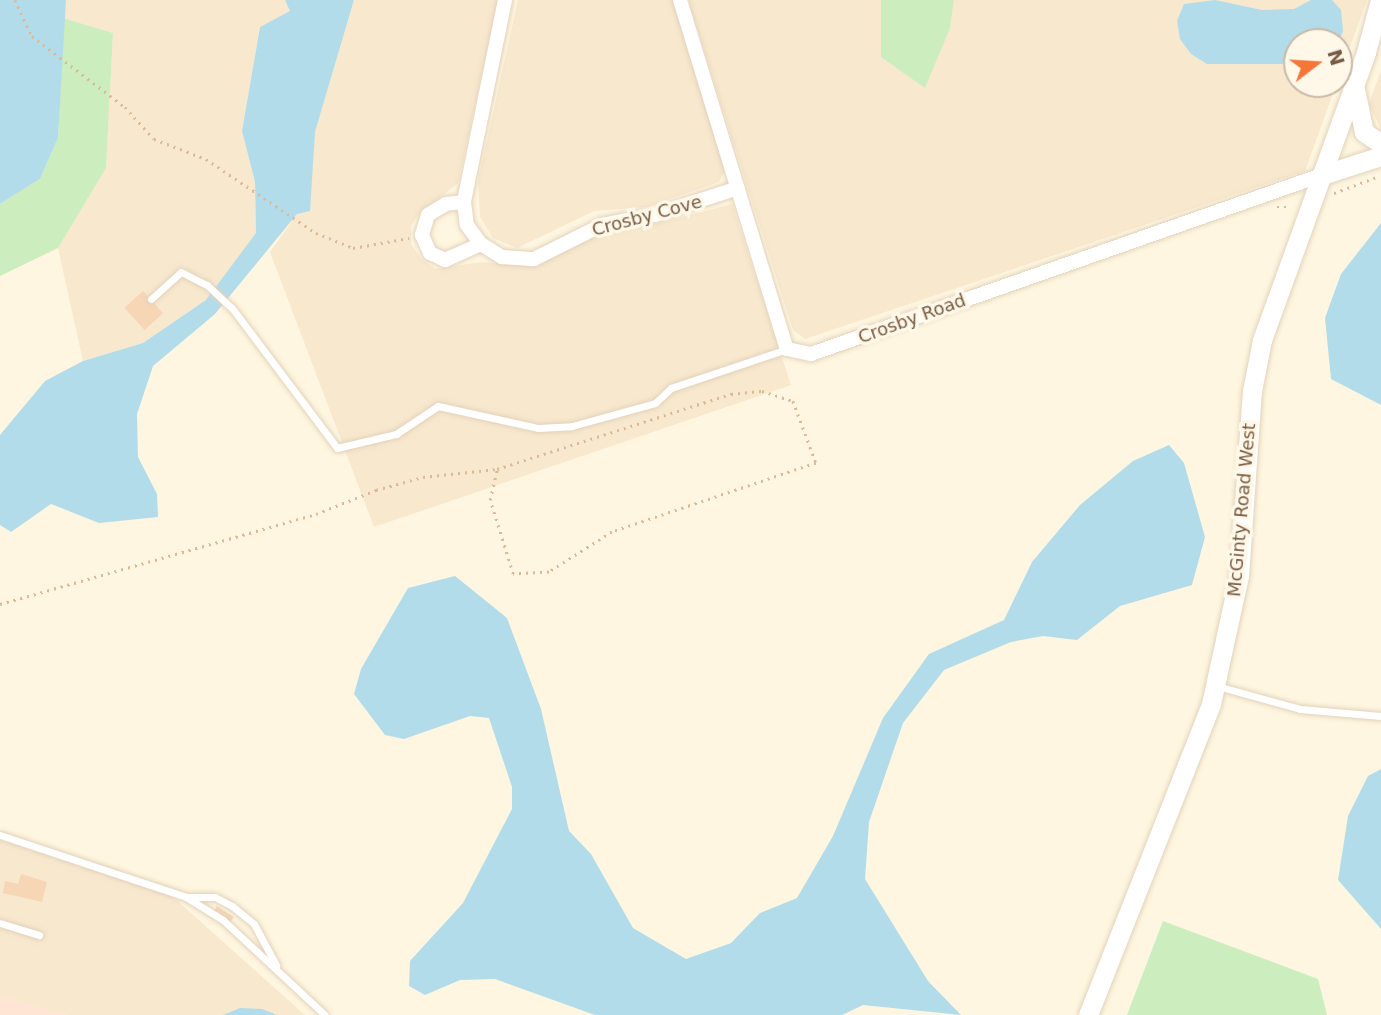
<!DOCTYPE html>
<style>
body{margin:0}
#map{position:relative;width:1381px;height:1015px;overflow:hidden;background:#fef6e0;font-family:"DejaVu Sans",sans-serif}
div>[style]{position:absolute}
.residential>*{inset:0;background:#f7e8ce}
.commercial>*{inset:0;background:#ffe5d4}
.green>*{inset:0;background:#ccedbe}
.water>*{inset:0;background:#b3dcea}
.building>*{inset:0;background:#f6d6b5;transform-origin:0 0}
.path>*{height:2.5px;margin-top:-1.25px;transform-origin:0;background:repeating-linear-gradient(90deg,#dbb999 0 2px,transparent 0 7px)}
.roads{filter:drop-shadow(0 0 2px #e3d2bb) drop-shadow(0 0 2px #e3d2bb)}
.lane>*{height:7px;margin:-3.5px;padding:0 3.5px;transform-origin:3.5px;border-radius:3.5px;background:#fff}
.street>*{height:14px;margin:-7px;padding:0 7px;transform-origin:7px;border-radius:7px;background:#fff}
.secondary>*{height:19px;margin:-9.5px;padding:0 9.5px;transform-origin:9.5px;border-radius:9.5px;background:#fff}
span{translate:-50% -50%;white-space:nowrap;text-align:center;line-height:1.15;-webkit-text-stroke:7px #fff8e9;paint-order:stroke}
.street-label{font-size:18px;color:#785c45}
.north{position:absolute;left:1283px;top:28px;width:70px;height:70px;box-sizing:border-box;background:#fff8e9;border:2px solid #c9baa7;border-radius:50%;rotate:73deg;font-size:19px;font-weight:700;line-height:28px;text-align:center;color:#785c45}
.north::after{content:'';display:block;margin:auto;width:24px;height:32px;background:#f47639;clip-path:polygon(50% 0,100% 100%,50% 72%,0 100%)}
</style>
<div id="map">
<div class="residential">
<div style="clip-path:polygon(66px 0,285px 0,291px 11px,260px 27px,242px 131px,255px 182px,256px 234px,206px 301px,143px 343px,83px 361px,58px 248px,106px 168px,113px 33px,63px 18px)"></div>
<div style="clip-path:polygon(354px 0,498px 0,458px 183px,419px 214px,411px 226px,411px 244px,421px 258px,435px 269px,482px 262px,527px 266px,600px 230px,656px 224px,732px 204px,791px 385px,374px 527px,270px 252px,297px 214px,315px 132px)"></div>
<div style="clip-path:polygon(518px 0,674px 0,725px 170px,719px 182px,647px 207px,594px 211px,517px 248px,493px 238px,480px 217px,478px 181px)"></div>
<div style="clip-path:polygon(evenodd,688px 0,881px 0,881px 57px,950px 28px,954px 0,1367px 0,1305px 171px,805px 339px,793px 330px,688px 0,1297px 42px,1339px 42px,1339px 84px,1297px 84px,1297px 42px)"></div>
<div style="clip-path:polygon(1381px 70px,1381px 129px,1369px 104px)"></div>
<div style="clip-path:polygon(8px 839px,108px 866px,163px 888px,305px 1015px,66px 1015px,0 995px,0 840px)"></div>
</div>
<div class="commercial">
<div style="clip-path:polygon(0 995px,66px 1015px,0 1015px)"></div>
</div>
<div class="green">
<div style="clip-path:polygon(881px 0,954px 0,950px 28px,925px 88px,881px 57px)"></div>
<div style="clip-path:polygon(63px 18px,113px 33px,106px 168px,58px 248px,0 276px,0 204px,40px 179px,58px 138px)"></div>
<div style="clip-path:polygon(1163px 921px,1318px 979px,1327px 1015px,1127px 1015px)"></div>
</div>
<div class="water">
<div style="clip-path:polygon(0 0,66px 0,58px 138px,40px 179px,0 204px)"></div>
<div style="clip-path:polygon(285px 0,354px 0,315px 132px,310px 211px,297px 214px,215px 314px,153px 366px,137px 414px,138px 457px,157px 494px,158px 517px,99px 523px,51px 504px,11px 532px,0 525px,0 435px,45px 381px,83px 361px,143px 343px,206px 300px,256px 233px,255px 182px,242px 131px,260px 27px,290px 11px)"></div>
<div style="clip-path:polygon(1215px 0,1262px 10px,1294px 9px,1311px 0,1332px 0,1341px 10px,1343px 31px,1339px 42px,1297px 42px,1297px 59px,1283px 64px,1207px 64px,1191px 54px,1180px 39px,1177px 21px,1184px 4px)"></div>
<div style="clip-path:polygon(1381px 223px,1381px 405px,1331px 379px,1325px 318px,1341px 274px)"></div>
<div style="clip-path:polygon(1169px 445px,1184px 463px,1205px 537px,1192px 585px,1120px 606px,1077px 640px,1043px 636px,1011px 642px,944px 670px,903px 723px,869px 822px,865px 879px,928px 981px,961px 1015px,863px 1005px,842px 1015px,595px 1015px,495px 979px,460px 980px,425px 995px,409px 986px,410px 961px,463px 903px,512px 809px,512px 787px,489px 718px,470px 716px,404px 739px,385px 735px,354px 694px,361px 669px,408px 588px,455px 576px,507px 618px,541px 709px,569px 831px,591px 854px,633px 928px,686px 959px,731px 943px,760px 913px,797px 898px,833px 836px,883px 718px,929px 654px,1004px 620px,1032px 562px,1080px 505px,1133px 461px)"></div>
<div style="clip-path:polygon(1381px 769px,1381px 929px,1338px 880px,1348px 816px,1368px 776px)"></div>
<div style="clip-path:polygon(240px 1008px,262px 1009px,277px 1015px,223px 1015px)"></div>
</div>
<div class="building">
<div style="left:143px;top:291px;width:30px;height:25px;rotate:48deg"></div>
<div style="clip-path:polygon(21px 874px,47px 882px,42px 902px,3px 893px,5px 881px,18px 884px)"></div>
<div style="left:217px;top:906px;width:20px;height:6px;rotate:33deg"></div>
</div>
<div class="path">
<div style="left:15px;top:0;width:40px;rotate:65deg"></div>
<div style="left:32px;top:36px;width:117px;rotate:37.4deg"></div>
<div style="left:125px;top:107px;width:43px;rotate:47.8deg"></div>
<div style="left:154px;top:139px;width:56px;rotate:21deg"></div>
<div style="left:206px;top:159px;width:133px;rotate:33.9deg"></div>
<div style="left:316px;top:233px;width:40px;rotate:22deg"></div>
<div style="left:353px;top:248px;width:57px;rotate:-10.1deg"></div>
<div style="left:1334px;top:193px;width:46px;rotate:-20.4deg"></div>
<div style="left:1277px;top:207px;width:14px"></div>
<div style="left:0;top:604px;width:329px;rotate:-15.9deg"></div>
<div style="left:316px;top:514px;width:65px;rotate:-21.8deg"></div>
<div style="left:376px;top:490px;width:49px;rotate:-15.5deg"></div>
<div style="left:423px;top:477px;width:74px;rotate:-6.2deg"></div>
<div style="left:497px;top:469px;width:246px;rotate:-17.8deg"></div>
<div style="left:731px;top:394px;width:31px;rotate:-6deg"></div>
<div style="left:762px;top:391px;width:33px;rotate:18deg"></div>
<div style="left:793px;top:401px;width:66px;rotate:69.6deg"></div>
<div style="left:816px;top:463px;width:215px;rotate:161.3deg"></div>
<div style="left:612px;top:532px;width:75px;rotate:147.6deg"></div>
<div style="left:549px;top:572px;width:36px;rotate:177deg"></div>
<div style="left:513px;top:574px;width:77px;rotate:-107.3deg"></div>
<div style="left:490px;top:500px;width:32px;rotate:-77deg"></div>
</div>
<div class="roads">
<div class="lane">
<div style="left:151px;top:299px;width:40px;rotate:-42deg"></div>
<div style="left:181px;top:272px;width:29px;rotate:27deg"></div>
<div style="left:207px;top:285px;width:34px;rotate:43deg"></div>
<div style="left:232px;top:308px;width:175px;rotate:53.1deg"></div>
<div style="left:337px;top:448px;width:61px;rotate:-13.3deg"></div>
<div style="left:396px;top:434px;width:50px;rotate:-33.7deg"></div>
<div style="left:438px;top:406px;width:102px;rotate:12.4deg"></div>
<div style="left:538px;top:428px;width:34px;rotate:-3deg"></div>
<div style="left:572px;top:426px;width:86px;rotate:-15.5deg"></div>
<div style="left:655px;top:403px;width:22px;rotate:-43deg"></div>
<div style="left:671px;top:388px;width:122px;rotate:-18.6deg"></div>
<div style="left:1217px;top:686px;width:86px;rotate:15.5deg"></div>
<div style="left:1300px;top:709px;width:81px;rotate:4.9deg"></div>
<div style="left:0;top:835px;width:196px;rotate:18.4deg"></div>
<div style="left:186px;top:897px;width:44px;rotate:31.9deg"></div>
<div style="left:223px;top:920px;width:139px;rotate:43deg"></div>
<div style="left:188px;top:897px;width:27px"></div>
<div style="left:215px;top:897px;width:19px;rotate:28deg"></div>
<div style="left:232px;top:906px;width:28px;rotate:39deg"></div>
<div style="left:254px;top:924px;width:47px;rotate:61.8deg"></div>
<div style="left:0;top:923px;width:41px;rotate:17.1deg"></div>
</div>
<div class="street">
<div style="left:505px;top:0;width:206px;rotate:101.5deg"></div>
<div style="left:464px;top:202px;width:23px;rotate:83deg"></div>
<div style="left:467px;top:225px;width:24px;rotate:54deg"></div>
<div style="left:481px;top:244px;width:25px;rotate:32deg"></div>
<div style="left:502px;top:257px;width:32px;rotate:4deg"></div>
<div style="left:534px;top:259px;width:76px;rotate:-26.6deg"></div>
<div style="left:602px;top:225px;width:54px;rotate:-10.7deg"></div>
<div style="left:655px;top:215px;width:87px;rotate:-18deg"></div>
<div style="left:680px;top:0;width:365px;rotate:73deg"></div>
<div style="left:787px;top:349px;width:25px;rotate:12deg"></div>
<div style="left:811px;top:354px;width:541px;rotate:-19.31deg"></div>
<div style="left:464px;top:202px;width:18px;rotate:174deg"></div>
<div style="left:446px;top:204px;width:21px;rotate:149deg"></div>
<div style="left:428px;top:215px;width:21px;rotate:107deg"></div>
<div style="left:422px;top:235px;width:20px;rotate:66deg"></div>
<div style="left:430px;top:253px;width:17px;rotate:25deg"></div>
<div style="left:445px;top:260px;width:39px;rotate:-24deg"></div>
</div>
<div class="secondary">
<div style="left:1355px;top:89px;width:44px;rotate:78.2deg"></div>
<div style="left:1364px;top:132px;width:21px;rotate:35deg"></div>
<div style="left:1322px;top:175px;width:62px;rotate:-17.9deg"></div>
<div style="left:1088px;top:1015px;width:334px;rotate:-68.4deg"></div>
<div style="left:1211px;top:704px;width:131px;rotate:-77.7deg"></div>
<div style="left:1239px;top:576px;width:185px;rotate:-86deg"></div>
<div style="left:1252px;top:391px;width:52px;rotate:-78.9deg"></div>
<div style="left:1262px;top:340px;width:306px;rotate:-70.1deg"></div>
<div style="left:1366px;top:52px;width:54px;rotate:-74.9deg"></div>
</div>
</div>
<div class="street-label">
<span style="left:647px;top:216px;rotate:-15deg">Crosby Cove</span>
<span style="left:912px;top:319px;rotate:-20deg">Crosby Road</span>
<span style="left:1242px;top:510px;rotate:-85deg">McGinty Road West</span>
</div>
<div class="north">N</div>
</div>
